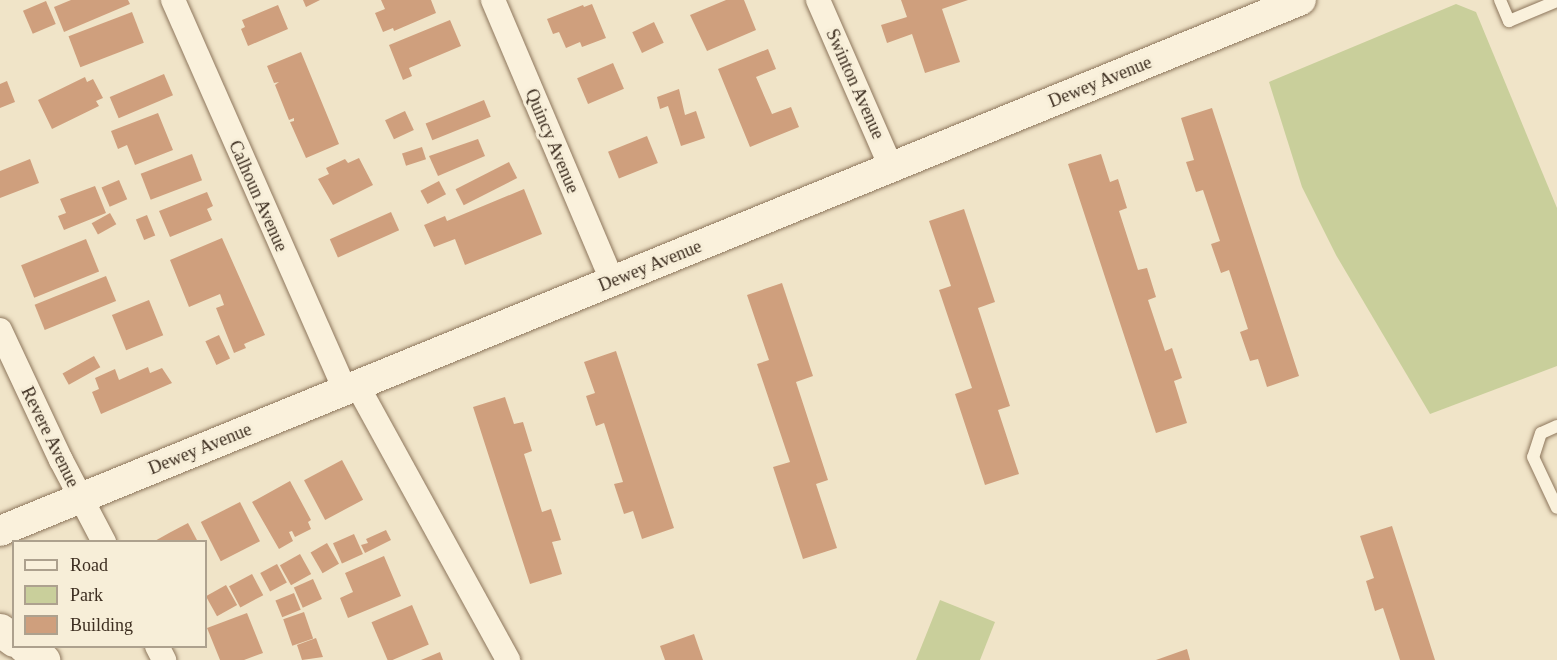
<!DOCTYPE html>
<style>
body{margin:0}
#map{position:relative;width:1557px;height:660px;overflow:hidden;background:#f0e4c8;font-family:Georgia,serif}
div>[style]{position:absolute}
.green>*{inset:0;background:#c9cf9b}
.building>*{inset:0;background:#cf9f7d;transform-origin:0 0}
.roads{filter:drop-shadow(0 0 2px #8d765c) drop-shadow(0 0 2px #8d765c)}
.service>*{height:12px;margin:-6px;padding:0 6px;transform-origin:6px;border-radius:6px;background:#faf1dc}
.minor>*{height:24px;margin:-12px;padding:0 12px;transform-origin:12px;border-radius:12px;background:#faf1dc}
.tertiary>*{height:30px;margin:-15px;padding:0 15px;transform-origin:15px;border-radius:15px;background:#faf1dc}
.secondary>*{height:33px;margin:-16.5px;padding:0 16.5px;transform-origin:16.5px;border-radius:16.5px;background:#faf1dc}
span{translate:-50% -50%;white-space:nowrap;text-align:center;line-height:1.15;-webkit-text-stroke:6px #f7eed8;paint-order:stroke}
.street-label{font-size:18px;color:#3d2e20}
.legend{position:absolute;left:12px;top:540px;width:195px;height:108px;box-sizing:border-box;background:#f7eed8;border:2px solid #ada18e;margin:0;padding:8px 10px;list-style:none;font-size:18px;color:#3d2e20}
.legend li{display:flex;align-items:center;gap:12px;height:30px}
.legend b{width:30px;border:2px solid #ada18e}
</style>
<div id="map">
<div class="green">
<div style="clip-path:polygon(1456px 4px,1476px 12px,1557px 208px,1557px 366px,1430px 414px,1336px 255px,1302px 187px,1269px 82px)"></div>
<div style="clip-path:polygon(940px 600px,995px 622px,980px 660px,916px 660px)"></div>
</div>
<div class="building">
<div style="clip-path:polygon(71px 0,128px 0,130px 4px,64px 32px,54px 7px)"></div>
<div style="clip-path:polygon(303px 0,320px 0,306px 7px)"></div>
<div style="clip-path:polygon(381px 0,431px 0,436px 13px,394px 31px,393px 28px,383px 32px,375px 13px,385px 9px)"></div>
<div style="clip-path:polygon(726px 0,744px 0,756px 30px,707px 51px,690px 15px)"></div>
<div style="clip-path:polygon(901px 0,968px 0,942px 9px,960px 62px,925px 73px,912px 34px,887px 43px,881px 25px,907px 17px)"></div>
<div style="left:46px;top:1px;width:25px;height:25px;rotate:67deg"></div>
<div style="clip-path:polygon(592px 4px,606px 38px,582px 47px,580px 42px,566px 48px,559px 32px,553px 34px,547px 19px,583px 5px,584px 7px)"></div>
<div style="clip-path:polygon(278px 5px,288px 29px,248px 46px,241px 29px,245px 27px,242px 20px)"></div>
<div style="left:132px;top:12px;width:33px;height:68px;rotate:69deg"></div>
<div style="clip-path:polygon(450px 20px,461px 46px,409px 68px,412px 76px,403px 80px,389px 45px)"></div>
<div style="left:654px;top:22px;width:23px;height:24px;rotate:65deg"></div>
<div style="clip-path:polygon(768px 49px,776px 69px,756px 77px,772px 114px,791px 107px,799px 127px,750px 147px,718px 69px)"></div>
<div style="clip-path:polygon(301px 52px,339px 144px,306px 158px,290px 122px,294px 121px,294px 118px,289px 120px,275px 85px,279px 82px,274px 83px,267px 66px)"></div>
<div style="left:613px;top:63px;width:28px;height:39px;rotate:67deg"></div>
<div style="left:164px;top:74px;width:23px;height:59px;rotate:67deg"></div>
<div style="clip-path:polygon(85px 77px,87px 82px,93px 79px,103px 98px,96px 101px,99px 106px,52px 129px,38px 100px)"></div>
<div style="clip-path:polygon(7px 81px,15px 102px,0 108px,0 84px)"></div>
<div style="clip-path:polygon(679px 89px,685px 115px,696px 111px,705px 138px,681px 146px,668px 106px,660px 109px,657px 97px)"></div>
<div style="left:484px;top:100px;width:18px;height:63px;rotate:68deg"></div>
<div style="clip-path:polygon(1212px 108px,1299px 376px,1267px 387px,1258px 359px,1250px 361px,1240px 332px,1248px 329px,1229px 270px,1221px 273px,1211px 244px,1220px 241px,1203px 190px,1196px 192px,1186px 162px,1194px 160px,1181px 118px)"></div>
<div style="left:405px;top:111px;width:21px;height:22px;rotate:65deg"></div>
<div style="clip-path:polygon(158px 113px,173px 150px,135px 165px,127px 145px,118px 149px,111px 131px)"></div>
<div style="left:647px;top:136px;width:29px;height:42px;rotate:68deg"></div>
<div style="clip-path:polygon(478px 139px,485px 156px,438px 176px,429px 156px)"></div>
<div style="left:422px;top:147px;width:13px;height:21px;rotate:72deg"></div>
<div style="left:192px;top:154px;width:28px;height:55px;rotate:69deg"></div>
<div style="clip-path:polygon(1101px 154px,1110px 182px,1118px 179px,1127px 208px,1119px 211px,1138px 270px,1147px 268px,1156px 297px,1148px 300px,1165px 351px,1172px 348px,1182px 378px,1174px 381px,1187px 423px,1156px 433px,1068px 164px)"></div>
<div style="clip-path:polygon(359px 158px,373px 185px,333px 205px,318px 179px,329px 174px,326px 168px,345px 159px,348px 163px)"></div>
<div style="clip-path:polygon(30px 159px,39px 183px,0 198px,0 171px)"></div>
<div style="left:509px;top:162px;width:18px;height:60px;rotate:63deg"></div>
<div style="left:119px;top:180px;width:21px;height:19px;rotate:67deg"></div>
<div style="left:439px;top:181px;width:15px;height:21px;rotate:62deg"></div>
<div style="clip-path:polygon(95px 186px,106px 213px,64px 230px,58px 216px,66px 213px,60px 199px)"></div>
<div style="clip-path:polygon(524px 189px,542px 234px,465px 265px,455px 239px,434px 247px,424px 225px,445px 216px,447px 221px)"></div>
<div style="clip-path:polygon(207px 192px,213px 206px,207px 209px,212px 220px,170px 237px,159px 211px)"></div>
<div style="clip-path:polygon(964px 209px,995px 302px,978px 308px,1010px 406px,998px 410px,1019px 474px,985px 485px,955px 394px,972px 388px,939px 290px,951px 286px,929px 221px)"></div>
<div style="left:391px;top:212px;width:20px;height:67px;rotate:66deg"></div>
<div style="left:110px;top:213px;width:13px;height:21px;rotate:61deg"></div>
<div style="left:147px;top:215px;width:22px;height:12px;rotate:68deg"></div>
<div style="clip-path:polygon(222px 238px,265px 335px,244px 344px,246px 348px,234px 353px,216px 308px,224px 305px,220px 294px,189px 307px,170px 260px)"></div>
<div style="left:86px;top:239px;width:35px;height:70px;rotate:68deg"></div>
<div style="left:106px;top:276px;width:27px;height:77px;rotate:68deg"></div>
<div style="clip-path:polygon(782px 283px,813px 376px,796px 382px,828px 480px,816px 484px,837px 548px,803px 559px,773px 467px,790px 462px,757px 364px,769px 360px,747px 295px)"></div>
<div style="left:149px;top:300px;width:38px;height:40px;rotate:68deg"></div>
<div style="left:219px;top:335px;width:26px;height:15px;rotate:65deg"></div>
<div style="clip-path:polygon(616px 351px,674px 528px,642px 539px,633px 511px,624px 514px,614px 484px,623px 482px,604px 423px,596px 426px,586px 396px,595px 393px,584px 362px)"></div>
<div style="left:94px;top:356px;width:13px;height:36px;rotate:61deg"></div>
<div style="clip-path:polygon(148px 367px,150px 373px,162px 368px,172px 383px,101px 414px,92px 392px,99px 389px,95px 378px,115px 369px,119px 380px)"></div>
<div style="clip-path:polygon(505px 397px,514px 424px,523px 422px,532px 451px,524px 454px,542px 512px,551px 509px,561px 540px,552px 542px,562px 574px,530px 584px,473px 407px)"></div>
<div style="left:342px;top:460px;width:45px;height:43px;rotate:62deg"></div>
<div style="clip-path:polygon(290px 481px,311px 520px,308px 522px,311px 529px,295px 537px,292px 531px,289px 532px,293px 541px,279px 549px,252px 502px)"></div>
<div style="left:240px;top:502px;width:44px;height:44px;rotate:63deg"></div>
<div style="clip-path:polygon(188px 523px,198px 542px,153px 542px,169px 533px)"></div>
<div style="clip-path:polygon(1392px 526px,1435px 660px,1400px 660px,1383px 608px,1375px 611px,1366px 581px,1374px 578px,1360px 536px)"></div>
<div style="clip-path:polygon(386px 530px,391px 540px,365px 553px,361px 545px,368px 543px,366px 539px)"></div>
<div style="left:354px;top:534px;width:22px;height:23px;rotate:66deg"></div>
<div style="left:327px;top:543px;width:24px;height:19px;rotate:60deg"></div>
<div style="left:300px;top:554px;width:23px;height:23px;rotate:61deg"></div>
<div style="clip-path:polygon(384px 556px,401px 596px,348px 618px,340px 598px,353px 592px,345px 573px)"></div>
<div style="left:277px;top:564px;width:21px;height:19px;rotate:62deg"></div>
<div style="left:252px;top:574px;width:24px;height:26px;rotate:62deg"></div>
<div style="left:313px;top:579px;width:22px;height:21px;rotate:66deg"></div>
<div style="left:226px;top:585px;width:23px;height:23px;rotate:61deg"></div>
<div style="left:294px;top:593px;width:18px;height:20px;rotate:68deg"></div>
<div style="left:412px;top:605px;width:43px;height:44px;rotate:67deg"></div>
<div style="left:304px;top:612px;width:28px;height:22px;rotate:71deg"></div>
<div style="clip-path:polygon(247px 613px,263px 653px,244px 660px,220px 660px,207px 628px)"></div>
<div style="clip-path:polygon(694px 634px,703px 660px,665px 660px,660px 646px)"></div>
<div style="clip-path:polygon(316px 638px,323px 657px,302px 660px,297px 645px)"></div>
<div style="clip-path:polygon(1187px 649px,1190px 660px,1156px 660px)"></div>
<div style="clip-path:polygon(440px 652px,443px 660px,421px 660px)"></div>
</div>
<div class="roads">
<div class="service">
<div style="left:1500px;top:0;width:23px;rotate:67deg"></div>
<div style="left:1509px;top:21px;width:52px;rotate:-22.6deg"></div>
<div style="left:1557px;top:426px;width:17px;rotate:156deg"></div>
<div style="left:1541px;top:433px;width:25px;rotate:108deg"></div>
<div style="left:1533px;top:457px;width:56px;rotate:64.8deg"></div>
</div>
<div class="minor">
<div style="left:173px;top:0;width:426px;rotate:66.2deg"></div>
<div style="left:493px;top:0;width:305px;rotate:67deg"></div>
<div style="left:818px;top:0;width:182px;rotate:66.4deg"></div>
<div style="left:0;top:330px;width:144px;rotate:64.9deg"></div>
<div style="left:61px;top:460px;width:93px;rotate:62.3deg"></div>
<div style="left:357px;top:385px;width:314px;rotate:61.2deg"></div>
<div style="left:157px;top:646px;width:16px;rotate:63deg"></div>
</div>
<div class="tertiary">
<div style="left:0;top:531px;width:1405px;rotate:-22.2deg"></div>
</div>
<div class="secondary">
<div style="left:0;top:630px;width:17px;rotate:36deg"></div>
<div style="left:24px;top:646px;width:24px;rotate:36deg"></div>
</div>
</div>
<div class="street-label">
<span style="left:1100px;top:82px;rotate:-22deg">Dewey Avenue</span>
<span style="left:855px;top:84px;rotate:66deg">Swinton Avenue</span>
<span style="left:552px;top:141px;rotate:67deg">Quincy Avenue</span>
<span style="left:258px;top:196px;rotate:66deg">Calhoun Avenue</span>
<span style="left:650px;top:266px;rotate:-22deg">Dewey Avenue</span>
<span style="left:50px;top:437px;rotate:64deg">Revere Avenue</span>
<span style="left:200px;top:449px;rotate:-22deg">Dewey Avenue</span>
</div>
<ul class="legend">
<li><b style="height:8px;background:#faf1dc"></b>Road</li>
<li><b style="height:16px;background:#c9cf9b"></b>Park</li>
<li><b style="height:16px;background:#cf9f7d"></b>Building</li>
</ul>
</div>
